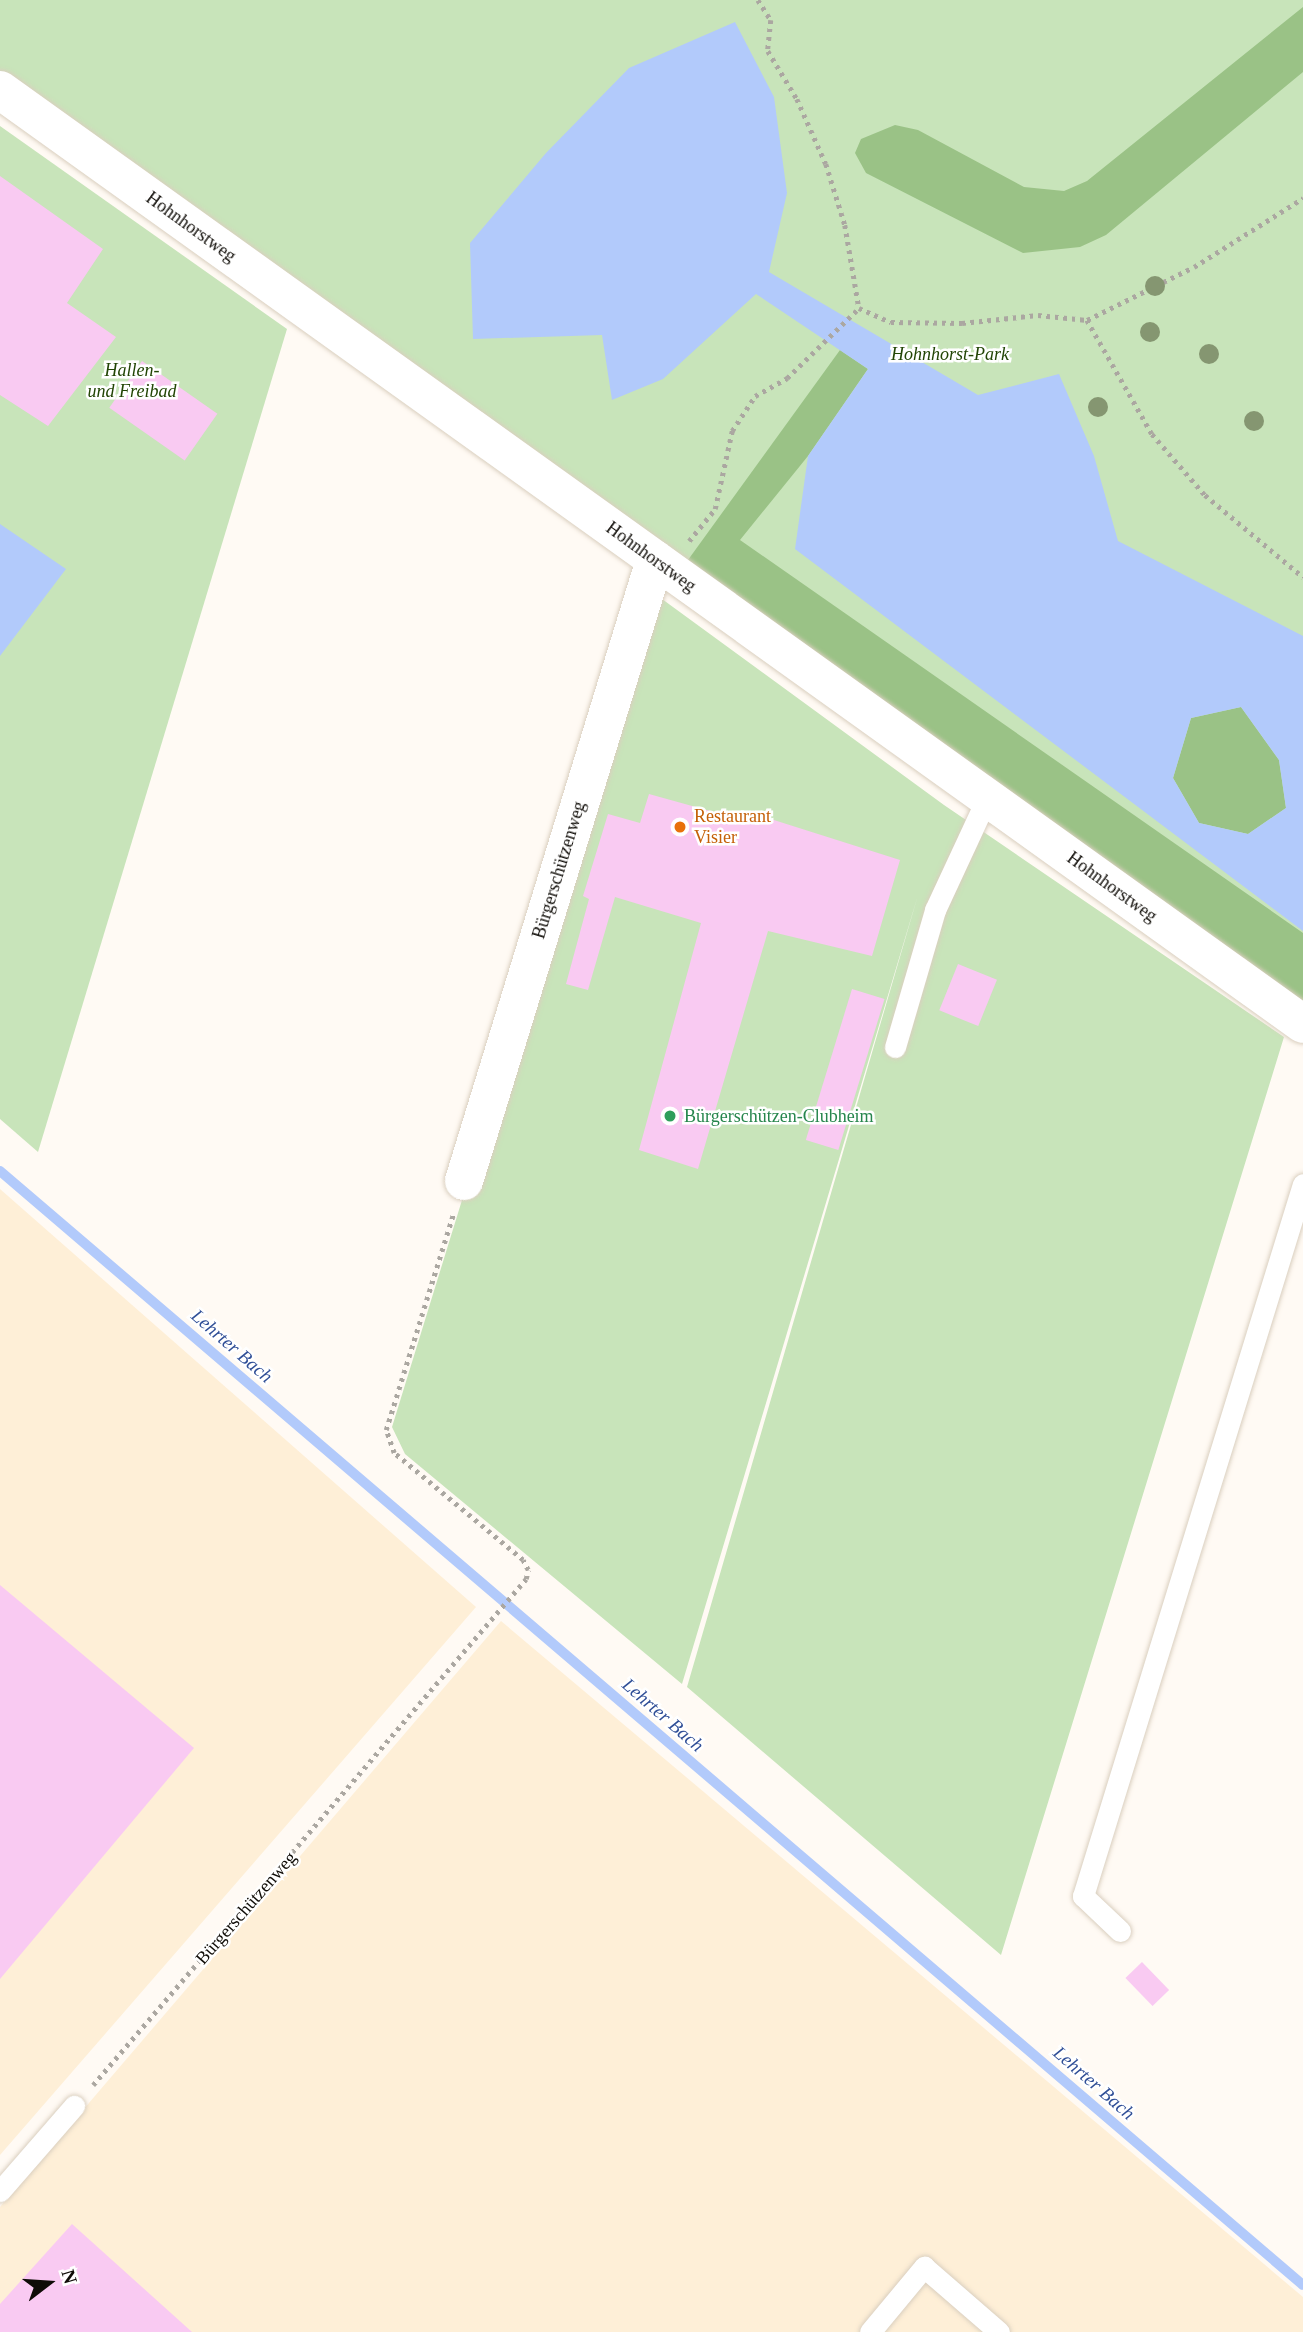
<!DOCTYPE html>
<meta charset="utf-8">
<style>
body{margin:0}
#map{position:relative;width:1303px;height:2332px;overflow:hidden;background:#fffaf4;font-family:"Times New Roman",serif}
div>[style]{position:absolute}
.built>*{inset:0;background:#feefd7}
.green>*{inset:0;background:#c8e4ba}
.forest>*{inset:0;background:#9ac286}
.water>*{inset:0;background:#b2cafb}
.stream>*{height:10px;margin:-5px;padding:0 5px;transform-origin:5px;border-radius:5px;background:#b2cafb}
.building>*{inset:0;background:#f9caf2;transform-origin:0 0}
.path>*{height:4.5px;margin-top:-2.25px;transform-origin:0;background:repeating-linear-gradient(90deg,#aba7a1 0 3.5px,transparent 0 8.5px)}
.roads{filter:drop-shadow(0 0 2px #dacfbf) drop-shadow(0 0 2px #dacfbf)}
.lane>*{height:21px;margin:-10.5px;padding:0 10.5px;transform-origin:10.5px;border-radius:10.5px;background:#fff}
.street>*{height:38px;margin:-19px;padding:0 19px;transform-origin:19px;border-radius:19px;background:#fff}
.trees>*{width:20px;height:20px;margin:-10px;border-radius:50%;background:#859671}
.dots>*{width:19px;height:19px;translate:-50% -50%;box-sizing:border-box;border:4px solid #fff;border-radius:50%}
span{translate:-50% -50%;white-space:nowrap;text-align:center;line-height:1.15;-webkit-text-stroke:5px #fff;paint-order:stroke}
.street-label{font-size:18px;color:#0f0c07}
.park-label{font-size:18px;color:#224505;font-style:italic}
.food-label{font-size:18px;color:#c56008}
.left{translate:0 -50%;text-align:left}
.leisure-label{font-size:18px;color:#27864d}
.water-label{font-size:19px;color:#304f97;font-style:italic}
.north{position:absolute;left:14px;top:2248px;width:70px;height:70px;-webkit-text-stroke:5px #fff;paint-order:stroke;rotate:73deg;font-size:19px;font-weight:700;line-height:28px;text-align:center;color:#0f0c07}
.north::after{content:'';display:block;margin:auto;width:24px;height:32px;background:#0f0c07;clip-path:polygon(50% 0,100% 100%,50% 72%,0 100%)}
</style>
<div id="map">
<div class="built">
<div style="clip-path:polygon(0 1189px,476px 1607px,0 2155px)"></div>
<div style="clip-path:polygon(501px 1621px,1303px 2297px,1303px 2332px,0 2332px,0 2207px)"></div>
</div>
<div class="green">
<div style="clip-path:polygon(0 0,1303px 0,1303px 1025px,0 92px)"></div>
<div style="clip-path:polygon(0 126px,287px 329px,38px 1152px,0 1119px)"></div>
<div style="clip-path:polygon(662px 599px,944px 805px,1284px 1037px,1001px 1955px,687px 1687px,918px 895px,682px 1684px,405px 1454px,392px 1427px,645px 607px)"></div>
</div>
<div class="forest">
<div style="clip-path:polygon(1303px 7px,1303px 72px,1106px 235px,1080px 247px,1023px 253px,866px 173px,855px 153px,861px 139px,895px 125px,918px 130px,1024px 187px,1064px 191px,1087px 181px)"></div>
<div style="clip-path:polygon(840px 350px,868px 369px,808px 456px,740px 540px,1303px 933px,1303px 1022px,680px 571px)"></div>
<div style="clip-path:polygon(1241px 707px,1279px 760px,1286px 808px,1248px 834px,1199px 823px,1173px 778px,1191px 718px)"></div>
</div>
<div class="water">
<div style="clip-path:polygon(evenodd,735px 22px,774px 97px,787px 193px,769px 272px,978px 395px,1059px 374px,1094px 456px,1118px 541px,1303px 636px,1303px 931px,795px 549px,808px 456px,868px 369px,756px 294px,663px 379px,612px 400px,602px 335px,473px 339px,470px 243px,546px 153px,629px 68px,735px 22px,1241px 707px,1279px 760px,1286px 808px,1248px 834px,1199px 823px,1173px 778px,1191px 718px,1241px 707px)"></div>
<div style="clip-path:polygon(0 524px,66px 569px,0 656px)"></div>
</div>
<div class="stream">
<div style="left:0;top:1171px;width:1714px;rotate:40.53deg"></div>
</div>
<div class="building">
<div style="clip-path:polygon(0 176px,103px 249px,67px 303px,116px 337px,48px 426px,0 395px)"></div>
<div style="left:142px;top:361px;width:92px;height:57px;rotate:35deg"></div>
<div style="clip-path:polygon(649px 794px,746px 821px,749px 812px,900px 860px,872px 956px,768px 931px,698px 1169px,639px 1150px,701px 923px,615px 897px,588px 990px,566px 984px,589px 899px,583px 896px,608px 814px,640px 823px)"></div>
<div style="left:958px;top:964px;width:42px;height:50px;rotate:22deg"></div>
<div style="left:852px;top:989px;width:34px;height:158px;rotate:17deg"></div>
<div style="clip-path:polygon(0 1585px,194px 1748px,0 1979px)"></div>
<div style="left:1142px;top:1962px;width:39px;height:23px;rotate:46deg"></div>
<div style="clip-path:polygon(72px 2224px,192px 2332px,0 2332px,0 2304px)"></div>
</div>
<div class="path">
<div style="left:758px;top:0;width:24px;rotate:57deg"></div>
<div style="left:771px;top:20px;width:31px;rotate:96deg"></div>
<div style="left:768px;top:51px;width:56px;rotate:58.9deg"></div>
<div style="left:797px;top:99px;width:71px;rotate:66deg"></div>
<div style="left:826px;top:164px;width:64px;rotate:72.7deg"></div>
<div style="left:845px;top:225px;width:84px;rotate:80.4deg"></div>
<div style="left:859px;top:308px;width:35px;rotate:24deg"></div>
<div style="left:891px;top:322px;width:71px;rotate:0.8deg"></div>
<div style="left:962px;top:323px;width:76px;rotate:-6deg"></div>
<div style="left:1038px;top:315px;width:49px;rotate:5.8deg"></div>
<div style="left:1087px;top:320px;width:119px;rotate:-26.4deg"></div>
<div style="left:1194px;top:267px;width:129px;rotate:-32.3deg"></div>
<div style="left:1087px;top:320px;width:131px;rotate:60.3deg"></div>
<div style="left:1152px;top:434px;width:81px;rotate:49deg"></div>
<div style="left:1205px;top:495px;width:128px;rotate:39.9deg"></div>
<div style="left:689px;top:541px;width:41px;rotate:-50.9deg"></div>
<div style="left:715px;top:509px;width:80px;rotate:-77.7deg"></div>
<div style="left:732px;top:431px;width:42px;rotate:-56.7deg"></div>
<div style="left:755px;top:396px;width:37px;rotate:-29deg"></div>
<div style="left:787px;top:378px;width:100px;rotate:-44.2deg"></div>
<div style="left:93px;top:2085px;width:666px;rotate:-49.45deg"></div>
<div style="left:526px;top:1579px;width:9px;rotate:-77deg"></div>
<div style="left:528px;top:1570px;width:11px;rotate:-117deg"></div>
<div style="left:523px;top:1560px;width:168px;rotate:-140.3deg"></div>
<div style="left:394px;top:1453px;width:24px;rotate:-109deg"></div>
<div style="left:386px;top:1430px;width:225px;rotate:-72.7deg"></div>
</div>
<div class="roads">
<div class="lane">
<div style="left:895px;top:1047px;width:143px;rotate:-73.7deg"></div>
<div style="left:935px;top:910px;width:123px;rotate:-65.1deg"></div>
<div style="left:1120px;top:1931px;width:51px;rotate:-136.6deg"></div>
<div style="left:1083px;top:1896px;width:745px;rotate:-72.83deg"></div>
<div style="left:0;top:2191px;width:113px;rotate:-49deg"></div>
<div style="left:870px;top:2332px;width:85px;rotate:-50.3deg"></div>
<div style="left:924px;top:2267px;width:99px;rotate:40.9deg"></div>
</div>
<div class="street">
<div style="left:0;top:90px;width:1603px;rotate:35.63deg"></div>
<div style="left:464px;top:1181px;width:650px;rotate:-72.9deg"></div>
</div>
</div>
<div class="trees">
<div style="left:1155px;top:286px"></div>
<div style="left:1150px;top:332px"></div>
<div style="left:1209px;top:354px"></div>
<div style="left:1098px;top:407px"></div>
<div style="left:1254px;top:421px"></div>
</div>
<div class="dots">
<div style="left:680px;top:827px;background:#e8710a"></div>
<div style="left:670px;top:1116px;background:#2e9e5b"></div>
</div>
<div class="street-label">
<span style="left:191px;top:227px;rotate:36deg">Hohnhorstweg</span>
<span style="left:651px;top:557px;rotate:36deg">Hohnhorstweg</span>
<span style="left:559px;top:870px;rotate:-73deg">Bürgerschützenweg</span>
<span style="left:1112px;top:887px;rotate:36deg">Hohnhorstweg</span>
<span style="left:246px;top:1908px;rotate:-49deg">Bürgerschützenweg</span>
</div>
<div class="park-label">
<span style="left:950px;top:354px">Hohnhorst-Park</span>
<span style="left:132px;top:381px">Hallen-<br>und Freibad</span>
</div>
<div class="food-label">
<span class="left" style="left:694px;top:827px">Restaurant<br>Visier</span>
</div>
<div class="leisure-label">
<span class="left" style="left:684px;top:1116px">Bürgerschützen-Clubheim</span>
</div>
<div class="water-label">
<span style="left:232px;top:1346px;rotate:41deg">Lehrter Bach</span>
<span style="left:663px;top:1715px;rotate:41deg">Lehrter Bach</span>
<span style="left:1094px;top:2083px;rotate:41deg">Lehrter Bach</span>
</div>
<div class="north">N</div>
</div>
